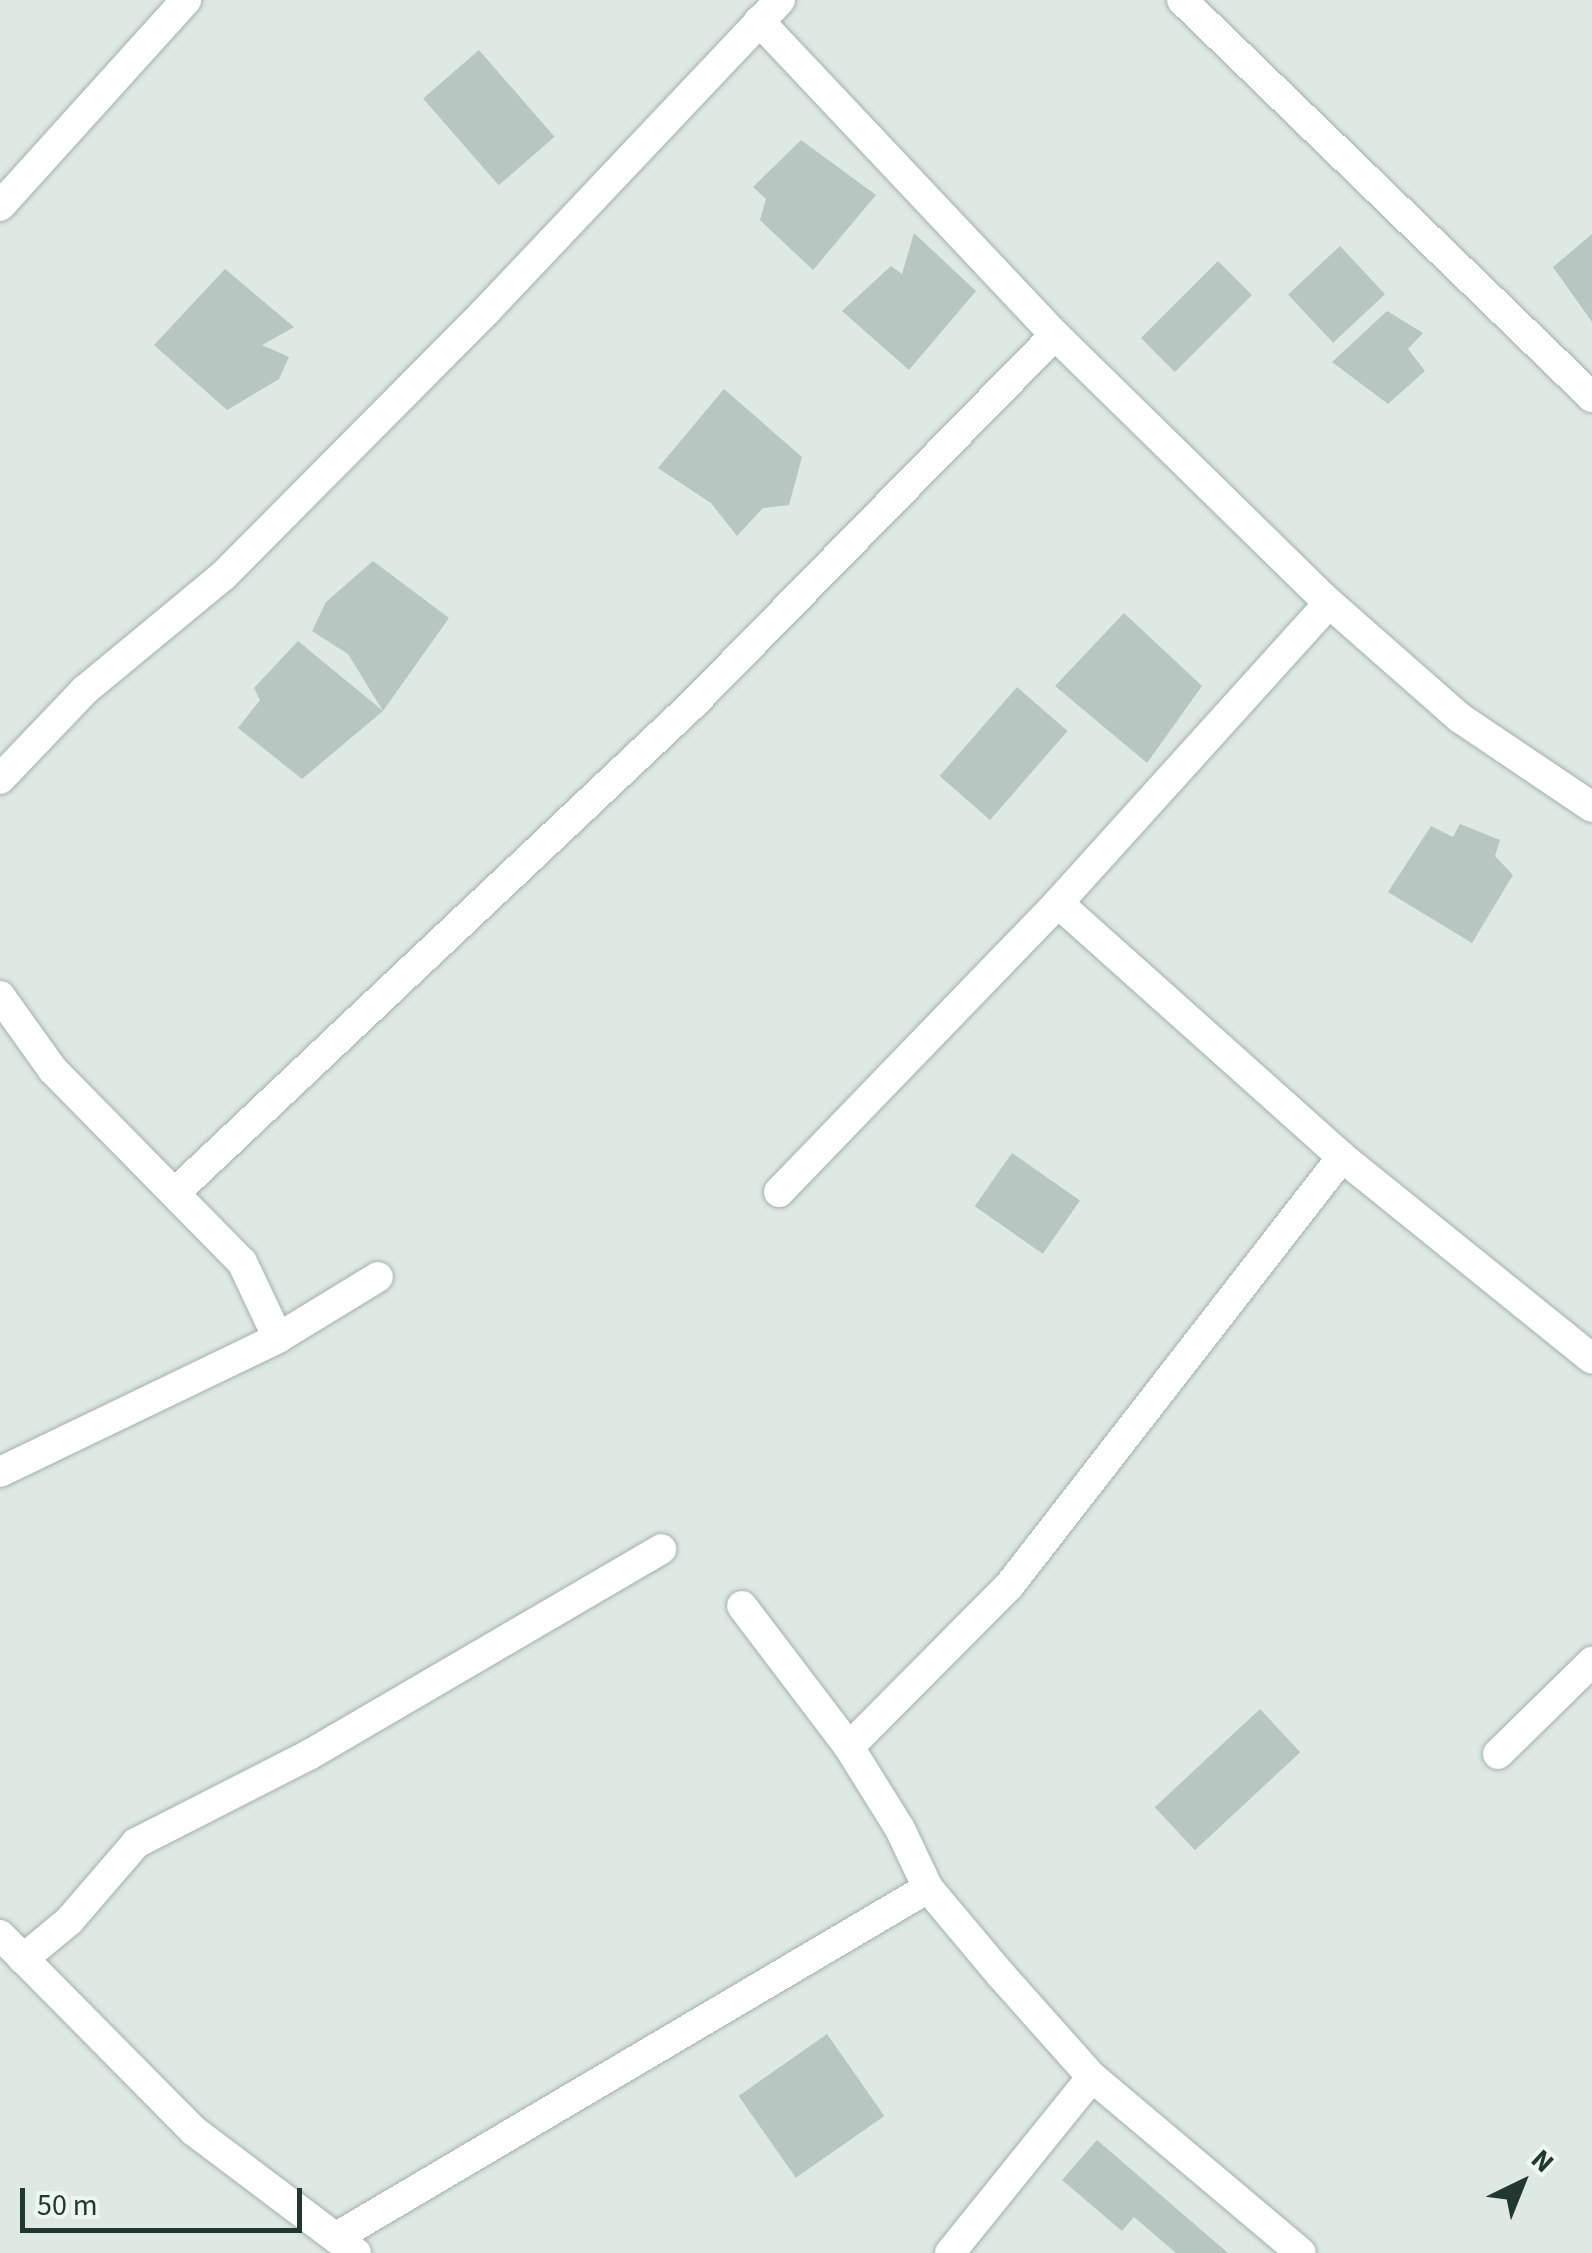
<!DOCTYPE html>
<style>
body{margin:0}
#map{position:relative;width:1592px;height:2253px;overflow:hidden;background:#dee9e4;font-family:"Source Sans 3",sans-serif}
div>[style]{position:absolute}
.building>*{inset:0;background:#b7c6c0;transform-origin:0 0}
.roads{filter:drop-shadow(0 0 2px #a2b0ab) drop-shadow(0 0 2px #a2b0ab)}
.minor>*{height:30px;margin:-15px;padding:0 15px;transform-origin:15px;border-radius:15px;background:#fff}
span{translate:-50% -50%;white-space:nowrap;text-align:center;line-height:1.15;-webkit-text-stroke:9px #eef6f2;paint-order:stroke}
.north{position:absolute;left:1472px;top:2133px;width:100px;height:100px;-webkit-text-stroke:8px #eef6f2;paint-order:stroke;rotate:43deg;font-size:28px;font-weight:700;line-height:40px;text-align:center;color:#213831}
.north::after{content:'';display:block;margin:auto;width:35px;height:45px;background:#213831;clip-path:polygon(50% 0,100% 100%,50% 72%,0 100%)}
.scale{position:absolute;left:20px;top:2188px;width:282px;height:45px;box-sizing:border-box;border:5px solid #213831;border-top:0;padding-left:12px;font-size:30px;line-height:35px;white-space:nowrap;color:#213831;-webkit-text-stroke:8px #eef6f2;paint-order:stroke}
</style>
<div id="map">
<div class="building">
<div style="left:479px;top:50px;width:115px;height:74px;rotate:49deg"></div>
<div style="clip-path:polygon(801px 140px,876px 195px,813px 270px,760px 220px,766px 199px,753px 187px)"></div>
<div style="clip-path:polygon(914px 233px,976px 291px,909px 370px,842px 311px,891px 266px,902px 274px)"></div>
<div style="clip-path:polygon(1592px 234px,1592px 322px,1553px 267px)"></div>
<div style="left:1340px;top:246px;width:66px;height:71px;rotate:47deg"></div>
<div style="left:1218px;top:261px;width:48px;height:109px;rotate:45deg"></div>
<div style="clip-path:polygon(225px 269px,294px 327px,262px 345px,289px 357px,279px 379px,227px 410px,154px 345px)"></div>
<div style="clip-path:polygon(1387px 311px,1423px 333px,1408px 349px,1425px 371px,1388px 404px,1332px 362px)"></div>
<div style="clip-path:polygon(724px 389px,802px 457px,789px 505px,763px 508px,737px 536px,711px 503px,658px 468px)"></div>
<div style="clip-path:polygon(373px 561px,449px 618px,383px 711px,302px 779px,238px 728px,260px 700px,254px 688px,298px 641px,383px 711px,348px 654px,312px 631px,326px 602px)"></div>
<div style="clip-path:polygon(1124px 613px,1202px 686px,1147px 763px,1055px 686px)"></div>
<div style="left:1017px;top:687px;width:67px;height:118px;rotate:41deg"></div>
<div style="clip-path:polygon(1460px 824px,1500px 840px,1495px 856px,1513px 875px,1472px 943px,1388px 892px,1431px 826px,1453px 837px)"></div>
<div style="left:1012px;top:1153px;width:83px;height:65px;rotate:35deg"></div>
<div style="left:1260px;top:1709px;width:59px;height:144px;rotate:47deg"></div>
<div style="left:827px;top:2034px;width:100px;height:108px;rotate:55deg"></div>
<div style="clip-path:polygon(1097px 2140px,1228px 2253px,1176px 2253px,1134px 2217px,1122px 2231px,1062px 2180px)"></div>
</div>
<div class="roads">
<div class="minor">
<div style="left:1182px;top:0;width:571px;rotate:44.08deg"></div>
<div style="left:759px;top:21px;width:432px;rotate:46.7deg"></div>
<div style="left:1055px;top:335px;width:383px;rotate:44.4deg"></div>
<div style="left:1329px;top:603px;width:174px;rotate:41.3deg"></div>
<div style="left:1460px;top:718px;width:159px;rotate:34deg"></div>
<div style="left:0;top:206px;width:278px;rotate:-47.9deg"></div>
<div style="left:0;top:779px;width:123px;rotate:-46.3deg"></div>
<div style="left:85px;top:690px;width:179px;rotate:-39.6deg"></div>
<div style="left:223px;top:576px;width:373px;rotate:-45.2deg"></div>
<div style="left:486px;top:311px;width:428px;rotate:-46.6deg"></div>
<div style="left:1058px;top:903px;width:381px;rotate:41.8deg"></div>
<div style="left:1342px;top:1157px;width:321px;rotate:38.9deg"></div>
<div style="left:0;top:996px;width:91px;rotate:54.4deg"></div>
<div style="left:53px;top:1070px;width:269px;rotate:45.5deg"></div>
<div style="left:242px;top:1262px;width:84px;rotate:64.7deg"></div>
<div style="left:178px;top:1190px;width:707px;rotate:-43.34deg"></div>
<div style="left:692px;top:705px;width:518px;rotate:-45.55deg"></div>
<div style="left:779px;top:1192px;width:402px;rotate:-46deg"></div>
<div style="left:1058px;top:903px;width:404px;rotate:-47.9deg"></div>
<div style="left:0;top:1472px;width:309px;rotate:-25.7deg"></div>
<div style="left:278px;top:1338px;width:117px;rotate:-31.4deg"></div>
<div style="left:742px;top:1606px;width:177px;rotate:52.8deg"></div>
<div style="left:849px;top:1747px;width:97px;rotate:58.1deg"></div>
<div style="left:900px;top:1829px;width:65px;rotate:64.6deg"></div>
<div style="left:928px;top:1888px;width:114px;rotate:50deg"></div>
<div style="left:1001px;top:1975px;width:137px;rotate:48.3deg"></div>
<div style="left:1092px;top:2077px;width:273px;rotate:40.1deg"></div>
<div style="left:849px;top:1747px;width:227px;rotate:-45.2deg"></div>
<div style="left:1009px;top:1586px;width:543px;rotate:-52.18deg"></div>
<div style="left:1498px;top:1754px;width:132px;rotate:-44.4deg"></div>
<div style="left:0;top:1935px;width:276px;rotate:45.3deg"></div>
<div style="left:194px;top:2131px;width:203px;rotate:37deg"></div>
<div style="left:23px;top:1959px;width:60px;rotate:-39.6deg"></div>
<div style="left:69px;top:1921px;width:103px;rotate:-49.3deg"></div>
<div style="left:136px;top:1843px;width:194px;rotate:-27deg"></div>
<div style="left:309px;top:1755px;width:408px;rotate:-30.3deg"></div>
<div style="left:340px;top:2235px;width:683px;rotate:-30.55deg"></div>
<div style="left:950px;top:2253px;width:226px;rotate:-51.1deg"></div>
</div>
</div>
<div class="north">N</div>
<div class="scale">50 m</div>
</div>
